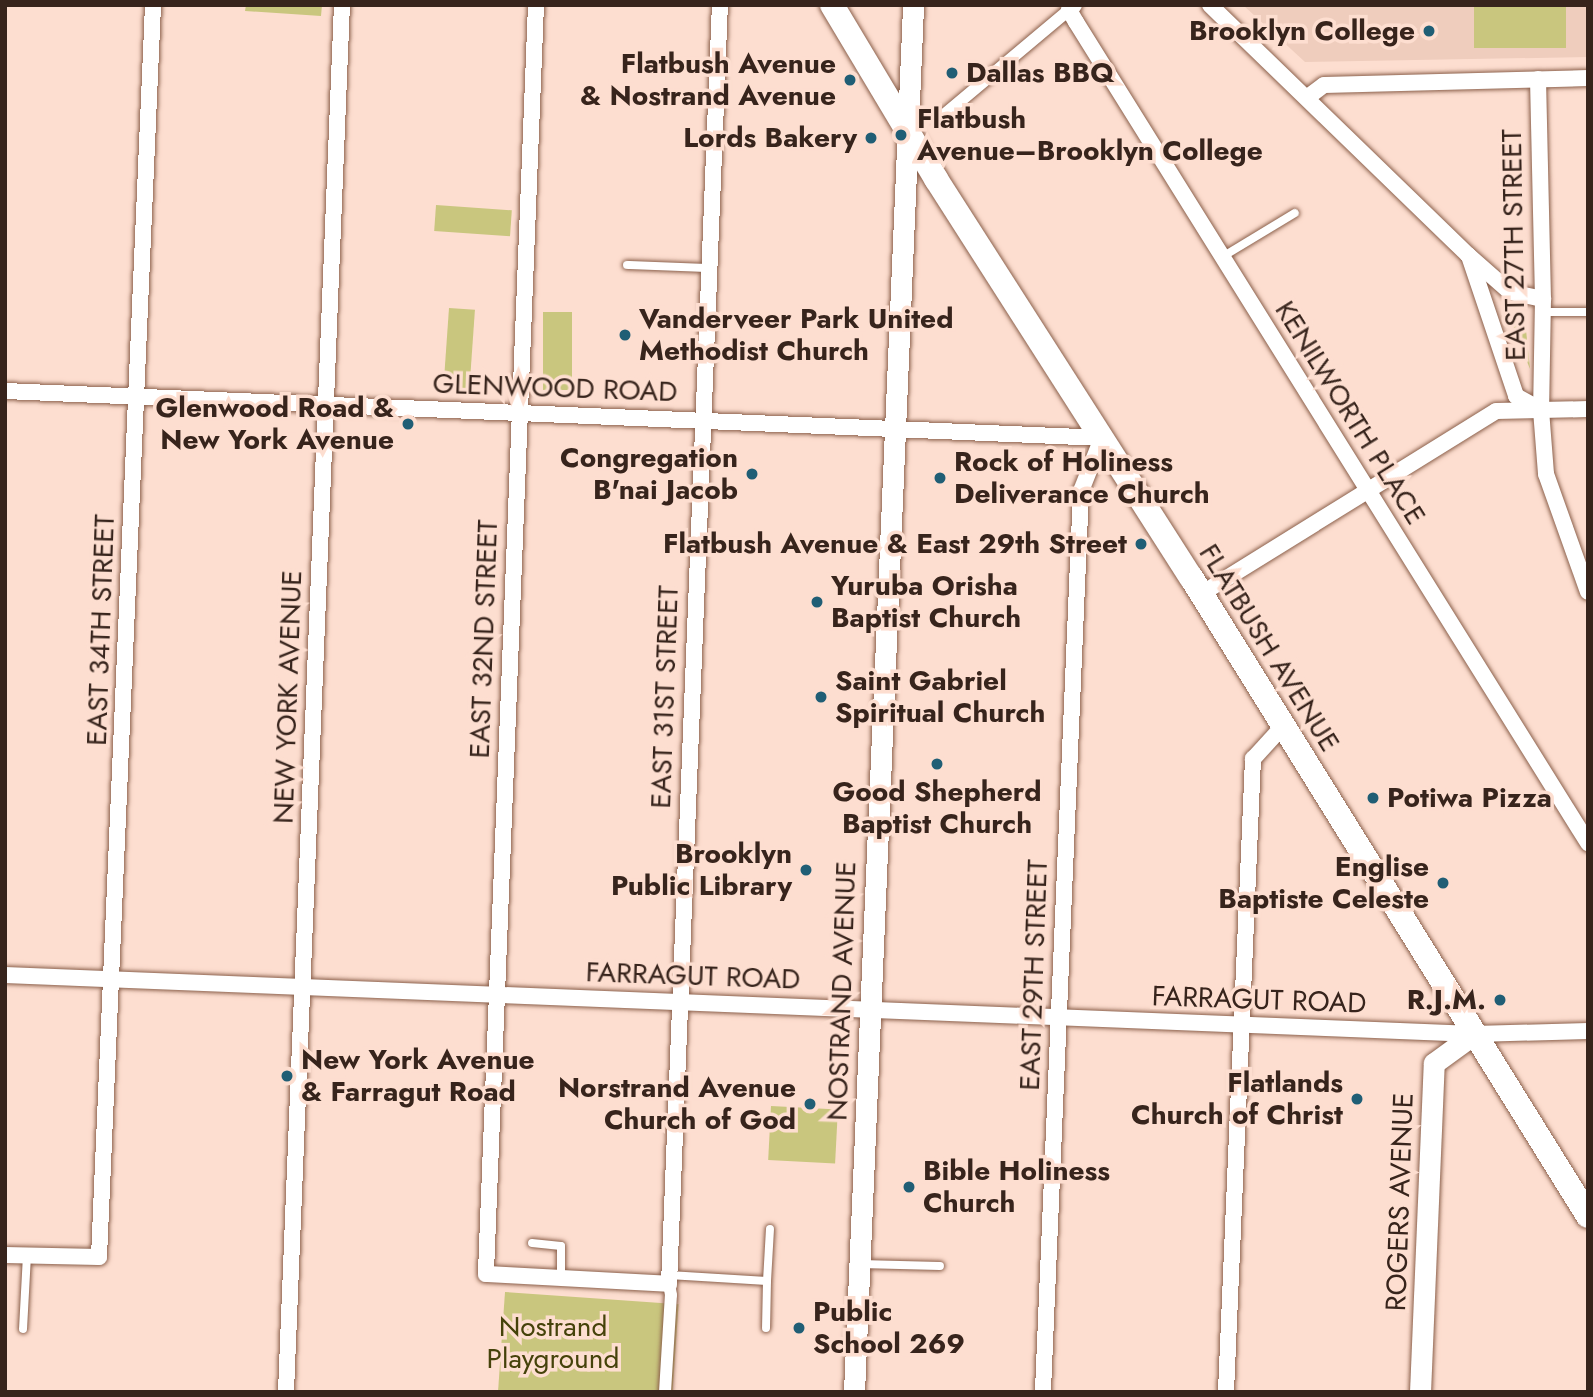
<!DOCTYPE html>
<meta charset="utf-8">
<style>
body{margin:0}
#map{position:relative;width:1593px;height:1397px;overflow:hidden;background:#fdded0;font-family:Jost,sans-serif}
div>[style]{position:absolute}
.built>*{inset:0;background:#efcdbd}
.green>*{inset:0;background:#c9c67e;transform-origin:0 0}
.roads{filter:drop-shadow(0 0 2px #8b604b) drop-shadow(0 0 2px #8b604b)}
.service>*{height:8px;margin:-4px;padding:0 4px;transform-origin:4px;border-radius:4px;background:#fff}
.pedestrian>*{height:12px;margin:-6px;padding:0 6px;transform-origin:6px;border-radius:6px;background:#fff}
.minor>*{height:16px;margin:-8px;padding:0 8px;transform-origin:8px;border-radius:8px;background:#fff}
.secondary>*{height:21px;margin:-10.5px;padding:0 10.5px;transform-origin:10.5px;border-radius:10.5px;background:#fff}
.primary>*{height:24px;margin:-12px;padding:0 12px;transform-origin:12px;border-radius:12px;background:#fff}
.dots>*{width:19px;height:19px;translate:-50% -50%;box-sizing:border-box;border:4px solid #fdded0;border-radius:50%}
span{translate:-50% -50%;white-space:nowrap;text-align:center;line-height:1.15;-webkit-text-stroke:7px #fdded0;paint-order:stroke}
.poi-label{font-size:28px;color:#37241c;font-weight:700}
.right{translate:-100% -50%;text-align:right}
.left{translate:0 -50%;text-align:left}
.street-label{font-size:28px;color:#37241c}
.park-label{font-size:28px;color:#45420a}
.frame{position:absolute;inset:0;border:7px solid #37241c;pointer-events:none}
</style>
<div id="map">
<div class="built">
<div style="clip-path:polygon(1243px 5px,1588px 5px,1588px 57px,1305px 62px)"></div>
</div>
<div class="green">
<div style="clip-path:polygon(246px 5px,322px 5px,321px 16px,245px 11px)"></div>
<div style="left:1474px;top:5px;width:92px;height:43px"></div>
<div style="left:436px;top:205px;width:76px;height:26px;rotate:4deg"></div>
<div style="left:449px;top:308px;width:26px;height:79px;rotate:4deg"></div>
<div style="left:543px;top:312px;width:29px;height:78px"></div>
<div style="clip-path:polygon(1508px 313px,1525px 320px,1530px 369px)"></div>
<div style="left:771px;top:1106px;width:67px;height:54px;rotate:3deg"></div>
<div style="left:505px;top:1292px;width:174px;height:100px;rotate:4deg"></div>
</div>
<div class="roads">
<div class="service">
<div style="left:1222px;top:257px;width:85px;rotate:-31.1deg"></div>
<div style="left:627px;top:265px;width:82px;rotate:2.1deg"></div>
<div style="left:1542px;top:312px;width:46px"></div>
<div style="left:532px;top:1243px;width:29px;rotate:6deg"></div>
<div style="left:561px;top:1246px;width:32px;rotate:90deg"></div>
<div style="left:860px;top:1264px;width:80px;rotate:1.4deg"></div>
<div style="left:669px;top:1275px;width:98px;rotate:3.5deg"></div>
<div style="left:767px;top:1281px;width:47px;rotate:91.2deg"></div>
<div style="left:767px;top:1281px;width:52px;rotate:-86.7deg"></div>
<div style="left:23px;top:1329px;width:74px;rotate:-86.9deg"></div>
</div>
<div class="pedestrian">
<div style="left:939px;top:119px;width:170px;rotate:-40deg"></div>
<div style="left:665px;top:1392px;width:97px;rotate:-86.5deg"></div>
<div style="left:671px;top:1295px;width:11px;rotate:-100deg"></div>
</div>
<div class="minor">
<div style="left:536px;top:5px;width:1270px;rotate:92.26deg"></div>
<div style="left:486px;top:1274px;width:183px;rotate:3.1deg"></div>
<div style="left:669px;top:1284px;width:1280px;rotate:-87.72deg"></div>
<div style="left:1074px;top:5px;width:7px;rotate:135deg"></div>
<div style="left:1069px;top:10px;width:14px;rotate:60deg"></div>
<div style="left:1076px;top:22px;width:968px;rotate:58.05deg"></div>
<div style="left:1210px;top:5px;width:359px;rotate:44.1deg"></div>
<div style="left:1468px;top:255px;width:56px;rotate:41.4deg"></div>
<div style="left:1510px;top:292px;width:34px;rotate:12deg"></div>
<div style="left:1538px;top:79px;width:220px;rotate:88.7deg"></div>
<div style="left:1543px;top:299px;width:111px;rotate:91deg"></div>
<div style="left:1541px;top:410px;width:64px;rotate:85.5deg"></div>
<div style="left:1546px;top:474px;width:125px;rotate:70.4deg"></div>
<div style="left:1308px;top:97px;width:20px;rotate:-37deg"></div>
<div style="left:1324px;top:85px;width:264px;rotate:-1.5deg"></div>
<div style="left:1469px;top:256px;width:148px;rotate:71.4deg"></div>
<div style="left:1516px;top:396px;width:29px;rotate:29deg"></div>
<div style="left:5px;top:391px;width:1098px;rotate:2.45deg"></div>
<div style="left:1102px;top:438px;width:57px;rotate:111.6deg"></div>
<div style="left:1081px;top:491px;width:902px;rotate:92.42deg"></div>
<div style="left:1201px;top:594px;width:347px;rotate:-31.8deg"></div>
<div style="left:1496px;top:411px;width:92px;rotate:-1.2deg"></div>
<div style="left:5px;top:975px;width:1470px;rotate:2.3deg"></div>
<div style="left:1474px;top:1034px;width:114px;rotate:-1.5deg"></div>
<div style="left:5px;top:1255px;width:94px;rotate:1.2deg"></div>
<div style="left:99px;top:1257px;width:1253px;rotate:-87.53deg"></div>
<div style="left:286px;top:1392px;width:1388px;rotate:-87.69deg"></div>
<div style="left:1226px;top:1392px;width:634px;rotate:-87.56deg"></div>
<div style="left:1253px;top:759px;width:45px;rotate:-47.7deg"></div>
</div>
<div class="secondary">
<div style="left:854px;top:1392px;width:1388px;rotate:-87.56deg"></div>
<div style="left:1420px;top:1392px;width:329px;rotate:-87.6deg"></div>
<div style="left:1434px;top:1063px;width:49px;rotate:-35.9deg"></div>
</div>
<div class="primary">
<div style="left:832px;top:5px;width:203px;rotate:59.1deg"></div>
<div style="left:936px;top:179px;width:473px;rotate:57.4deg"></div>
<div style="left:1191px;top:577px;width:752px;rotate:58.15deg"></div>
</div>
</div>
<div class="dots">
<div style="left:1429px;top:31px;background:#205e75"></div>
<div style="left:952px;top:73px;background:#205e75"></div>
<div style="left:850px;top:80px;background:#205e75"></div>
<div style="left:901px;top:135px;background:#205e75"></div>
<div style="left:871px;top:138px;background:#205e75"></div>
<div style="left:625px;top:335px;background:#205e75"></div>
<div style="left:408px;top:424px;background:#205e75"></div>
<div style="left:752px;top:474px;background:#205e75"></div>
<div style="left:940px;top:478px;background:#205e75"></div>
<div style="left:1141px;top:544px;background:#205e75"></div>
<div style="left:817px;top:602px;background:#205e75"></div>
<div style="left:821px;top:697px;background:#205e75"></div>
<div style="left:937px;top:764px;background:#205e75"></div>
<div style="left:1373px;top:798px;background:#205e75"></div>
<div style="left:806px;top:870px;background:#205e75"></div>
<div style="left:1443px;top:883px;background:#205e75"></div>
<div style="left:1500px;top:1000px;background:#205e75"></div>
<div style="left:287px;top:1076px;background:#205e75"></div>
<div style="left:1357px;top:1099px;background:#205e75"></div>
<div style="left:810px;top:1104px;background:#205e75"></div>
<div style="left:909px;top:1187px;background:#205e75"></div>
<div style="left:799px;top:1328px;background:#205e75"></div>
</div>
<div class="poi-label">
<span class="right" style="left:1415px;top:31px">Brooklyn College</span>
<span class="right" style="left:836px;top:80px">Flatbush Avenue<br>&amp; Nostrand Avenue</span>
<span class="left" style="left:966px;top:73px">Dallas BBQ</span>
<span class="left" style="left:917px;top:135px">Flatbush<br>Avenue–Brooklyn College</span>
<span class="right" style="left:857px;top:138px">Lords Bakery</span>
<span class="left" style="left:639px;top:335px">Vanderveer Park United<br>Methodist Church</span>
<span class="right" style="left:394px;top:424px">Glenwood Road &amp;<br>New York Avenue</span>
<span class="right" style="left:738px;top:474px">Congregation<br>B'nai Jacob</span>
<span class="left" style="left:954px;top:478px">Rock of Holiness<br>Deliverance Church</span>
<span class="right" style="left:1127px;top:544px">Flatbush Avenue &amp; East 29th Street</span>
<span class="left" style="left:831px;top:602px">Yuruba Orisha<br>Baptist Church</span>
<span class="left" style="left:835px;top:697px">Saint Gabriel<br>Spiritual Church</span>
<span style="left:937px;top:808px">Good Shepherd<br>Baptist Church</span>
<span class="left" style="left:1387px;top:798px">Potiwa Pizza</span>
<span class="right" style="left:792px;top:870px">Brooklyn<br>Public Library</span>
<span class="right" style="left:1429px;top:883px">Englise<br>Baptiste Celeste</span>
<span class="right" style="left:1486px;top:1000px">R.J.M.</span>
<span class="left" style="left:301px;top:1076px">New York Avenue<br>&amp; Farragut Road</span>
<span class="right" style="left:1343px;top:1099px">Flatlands<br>Church of Christ</span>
<span class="right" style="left:796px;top:1104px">Norstrand Avenue<br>Church of God</span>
<span class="left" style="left:923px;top:1187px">Bible Holiness<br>Church</span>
<span class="left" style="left:813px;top:1328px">Public<br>School 269</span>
</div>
<div class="street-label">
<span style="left:1514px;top:245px;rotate:-91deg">EAST 27TH STREET</span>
<span style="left:555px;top:388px;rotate:2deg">GLENWOOD ROAD</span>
<span style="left:1350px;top:413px;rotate:58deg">KENILWORTH PLACE</span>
<span style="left:101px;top:630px;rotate:-88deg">EAST 34TH STREET</span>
<span style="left:484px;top:639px;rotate:-88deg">EAST 32ND STREET</span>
<span style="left:1269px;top:648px;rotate:58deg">FLATBUSH AVENUE</span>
<span style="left:288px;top:697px;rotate:-88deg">NEW YORK AVENUE</span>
<span style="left:665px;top:697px;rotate:-88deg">EAST 31ST STREET</span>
<span style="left:1034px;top:975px;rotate:-88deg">EAST 29TH STREET</span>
<span style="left:693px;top:976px;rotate:2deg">FARRAGUT ROAD</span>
<span style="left:842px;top:991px;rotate:-88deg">NOSTRAND AVENUE</span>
<span style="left:1259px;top:1000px;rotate:2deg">FARRAGUT ROAD</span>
<span style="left:1400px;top:1202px;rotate:-88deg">ROGERS AVENUE</span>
</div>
<div class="park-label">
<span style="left:553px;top:1343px">Nostrand<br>Playground</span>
</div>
<div class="frame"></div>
</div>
